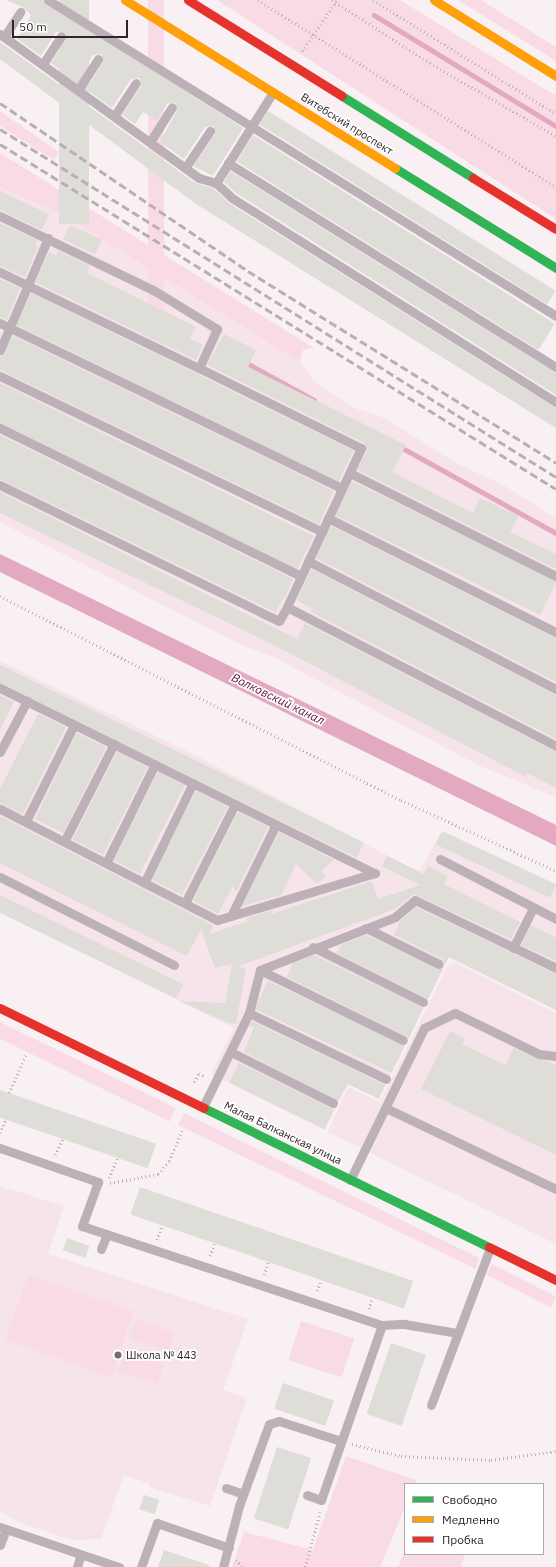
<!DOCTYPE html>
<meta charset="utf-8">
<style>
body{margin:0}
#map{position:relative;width:556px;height:1567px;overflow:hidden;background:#f8f0f3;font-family:"IBM Plex Sans",sans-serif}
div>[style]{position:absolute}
.built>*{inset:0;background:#f6e4ea}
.green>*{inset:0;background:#f9dbe6;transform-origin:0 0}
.water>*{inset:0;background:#e2a9c0}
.stream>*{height:4.5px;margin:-2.25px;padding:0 2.25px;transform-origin:2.25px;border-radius:2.25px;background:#e2a9c0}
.building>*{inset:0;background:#deddd8;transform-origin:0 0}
.path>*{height:2.5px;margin-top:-1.25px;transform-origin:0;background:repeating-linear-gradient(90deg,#bdb4b8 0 1px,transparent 0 4px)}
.lane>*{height:9px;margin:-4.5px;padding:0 4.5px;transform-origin:4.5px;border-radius:4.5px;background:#bcb1b6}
.fast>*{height:9px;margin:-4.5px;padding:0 4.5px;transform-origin:4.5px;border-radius:4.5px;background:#30b455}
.slow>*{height:9px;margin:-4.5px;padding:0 4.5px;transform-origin:4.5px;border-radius:4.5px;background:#ff9f0a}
.jam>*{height:9px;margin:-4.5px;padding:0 4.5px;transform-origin:4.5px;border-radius:4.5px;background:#e5322d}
.rail>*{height:3px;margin-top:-1.5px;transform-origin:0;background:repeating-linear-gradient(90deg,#b9afb3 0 8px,transparent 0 12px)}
.dots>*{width:11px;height:11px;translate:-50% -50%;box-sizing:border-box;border:2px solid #fff;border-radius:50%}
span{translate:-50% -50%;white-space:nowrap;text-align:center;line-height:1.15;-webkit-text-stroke:3.5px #fff;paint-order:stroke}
.street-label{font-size:11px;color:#32252a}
.poi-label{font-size:11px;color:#32252a}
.left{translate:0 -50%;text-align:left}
.water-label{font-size:12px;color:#540f33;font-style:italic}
.legend{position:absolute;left:404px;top:1483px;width:140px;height:72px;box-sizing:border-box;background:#fff;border:1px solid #ada8aa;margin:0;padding:5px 7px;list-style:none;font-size:12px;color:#32252a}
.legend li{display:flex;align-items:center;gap:8px;height:20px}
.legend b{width:20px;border:1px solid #ada8aa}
.scale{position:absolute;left:12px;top:20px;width:116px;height:18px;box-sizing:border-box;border:2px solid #32252a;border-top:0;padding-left:5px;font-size:12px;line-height:14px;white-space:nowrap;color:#32252a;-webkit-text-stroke:3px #fff;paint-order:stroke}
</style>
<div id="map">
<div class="built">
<div style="clip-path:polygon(0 187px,66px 217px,300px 362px,315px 382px,354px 408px,385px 418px,456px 463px,503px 485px,556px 518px,556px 797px,482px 767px,277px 659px,238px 643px,0 522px)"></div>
<div style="clip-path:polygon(0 661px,191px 753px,419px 872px,442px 831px,556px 885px,556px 1010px,449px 957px,379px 1099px,348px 1084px,324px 1130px,211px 1074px,234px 1028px,0 911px)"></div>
<div style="clip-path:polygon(454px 962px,556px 1013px,556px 1244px,328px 1132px,348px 1087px,380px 1102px,448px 965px)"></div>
<div style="clip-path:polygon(0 1186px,64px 1206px,48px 1254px,248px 1319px,223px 1390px,247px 1398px,210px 1506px,149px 1487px,150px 1484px,124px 1475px,101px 1539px,71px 1540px,18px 1522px,0 1511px)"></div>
</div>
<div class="green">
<div style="left:148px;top:0;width:16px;height:480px"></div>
<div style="clip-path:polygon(217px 0,400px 0,556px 96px,556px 219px)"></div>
<div style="clip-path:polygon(458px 0,481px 0,556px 47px,556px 61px)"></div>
<div style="clip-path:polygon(0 111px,59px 152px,54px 160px,0 126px)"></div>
<div style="clip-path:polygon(0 153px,314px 348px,303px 350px,300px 362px,66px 217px,0 187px)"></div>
<div style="left:0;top:1022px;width:196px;height:15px;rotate:26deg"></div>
<div style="clip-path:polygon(184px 1113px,479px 1258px,476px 1269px,178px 1125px)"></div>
<div style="left:492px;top:1264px;width:72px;height:12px;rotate:27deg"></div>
<div style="left:28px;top:1275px;width:112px;height:69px;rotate:19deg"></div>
<div style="left:136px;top:1319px;width:41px;height:20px;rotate:20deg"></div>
<div style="left:301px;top:1321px;width:56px;height:41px;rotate:18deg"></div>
<div style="left:125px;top:1351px;width:41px;height:21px;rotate:18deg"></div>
<div style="clip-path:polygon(346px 1456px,416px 1480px,414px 1484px,405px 1484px,405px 1507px,380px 1567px,232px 1567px,244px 1532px,313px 1550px)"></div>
<div style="clip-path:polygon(405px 1550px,405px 1554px,465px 1554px,461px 1567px,398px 1567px)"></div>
</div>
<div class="water">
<div style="clip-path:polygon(0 554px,556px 825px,556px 846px,0 572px)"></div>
</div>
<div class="stream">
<div style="left:374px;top:15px;width:213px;rotate:31.4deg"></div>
<div style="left:245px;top:362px;width:79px;rotate:28.8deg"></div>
<div style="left:399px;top:446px;width:179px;rotate:29deg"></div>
</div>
<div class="building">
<div style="clip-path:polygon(6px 0,42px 0,243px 128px,213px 176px,193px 166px,215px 134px,214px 126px,205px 127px,184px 159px,160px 142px,177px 110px,175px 102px,167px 104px,157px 120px,143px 112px,135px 124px,122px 115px,141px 86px,140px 78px,131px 79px,112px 108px,86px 89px,103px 62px,102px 54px,93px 55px,76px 82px,51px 63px,66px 39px,66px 33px,56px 32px,41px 56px,17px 39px,31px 15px,23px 7px)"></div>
<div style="left:59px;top:0;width:30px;height:224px"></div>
<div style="clip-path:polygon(0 42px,195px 183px,213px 188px,229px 203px,556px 408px,556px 428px,196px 204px,0 59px)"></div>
<div style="left:268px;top:111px;width:339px;height:16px;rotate:32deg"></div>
<div style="left:253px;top:135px;width:356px;height:31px;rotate:32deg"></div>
<div style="clip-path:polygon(230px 171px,556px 373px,556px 395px,236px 193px,224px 182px)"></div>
<div style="clip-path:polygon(0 191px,49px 214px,42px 230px,0 210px)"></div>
<div style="clip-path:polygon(0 223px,37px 240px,35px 245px,38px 247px,25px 277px,0 266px)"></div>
<div style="left:70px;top:225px;width:35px;height:16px;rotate:25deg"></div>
<div style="clip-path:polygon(58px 251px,90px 266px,87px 273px,196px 327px,190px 339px,203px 345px,196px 360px,35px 282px,49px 252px,56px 256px)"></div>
<div style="clip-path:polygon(0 279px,20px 288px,7px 320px,0 317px)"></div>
<div style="left:31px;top:293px;width:359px;height:35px;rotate:26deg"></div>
<div style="clip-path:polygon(224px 334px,256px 350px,248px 367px,406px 445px,392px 472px,473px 513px,480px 498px,518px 516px,510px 532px,556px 554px,556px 569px,357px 470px,367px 450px,364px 443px,207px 365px)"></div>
<div style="clip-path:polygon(13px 336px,334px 491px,319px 524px,0 370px,0 356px)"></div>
<div style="left:0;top:383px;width:349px;height:39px;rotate:26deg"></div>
<div style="clip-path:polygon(0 435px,293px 579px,286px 595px,275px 612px,0 479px)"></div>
<div style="left:352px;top:481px;width:228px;height:38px;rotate:26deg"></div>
<div style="clip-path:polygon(0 492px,297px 639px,305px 623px,556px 752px,556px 788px,527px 773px,526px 777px,272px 644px,0 513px)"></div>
<div style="clip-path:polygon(331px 526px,556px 638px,556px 682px,316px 558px)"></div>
<div style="clip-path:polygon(311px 569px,556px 695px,556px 739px,311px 612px,312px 609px,297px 600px)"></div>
<div style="left:0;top:665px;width:405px;height:17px;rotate:26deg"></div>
<div style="clip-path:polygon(0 695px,14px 702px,0 730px)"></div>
<div style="clip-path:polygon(38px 714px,66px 727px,23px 814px,0 803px,0 789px)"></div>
<div style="left:77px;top:733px;width:32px;height:96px;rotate:26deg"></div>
<div style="left:117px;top:752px;width:34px;height:98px;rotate:27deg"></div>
<div style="left:158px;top:772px;width:30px;height:99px;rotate:27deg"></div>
<div style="left:196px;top:791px;width:35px;height:99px;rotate:27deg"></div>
<div style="clip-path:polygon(238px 812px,268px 827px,236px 892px,233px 886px,218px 914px,193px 901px)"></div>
<div style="clip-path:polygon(0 816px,213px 925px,209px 934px,248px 921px,246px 918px,273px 910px,271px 914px,372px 881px,378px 899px,420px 885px,382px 866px,387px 856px,424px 874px,428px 866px,448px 876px,444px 884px,520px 922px,511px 939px,414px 894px,395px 909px,239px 966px,246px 970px,236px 1024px,226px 1022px,179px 1001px,225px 1003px,232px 964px,215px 968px,201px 929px,187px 956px,0 863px)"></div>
<div style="left:442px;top:831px;width:126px;height:15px;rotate:25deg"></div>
<div style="clip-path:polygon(279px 832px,334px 860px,321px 871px,326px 876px,317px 884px,296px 864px,281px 895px,242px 906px)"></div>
<div style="left:0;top:895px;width:204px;height:16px;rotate:26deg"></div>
<div style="clip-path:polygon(416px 907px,556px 974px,556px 1010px,449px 957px,428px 999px,337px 953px,342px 944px,366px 935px,442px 969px,445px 964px,442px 959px,394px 935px,400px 921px)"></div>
<div style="clip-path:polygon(531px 925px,556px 938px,556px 961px,521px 945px)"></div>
<div style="clip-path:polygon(314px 955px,423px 1008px,409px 1038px,287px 977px,293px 963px)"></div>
<div style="left:268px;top:981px;width:151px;height:31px;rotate:25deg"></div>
<div style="clip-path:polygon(252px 1021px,385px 1085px,379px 1099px,348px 1084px,338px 1101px,244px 1052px,254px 1027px,249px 1026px)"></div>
<div style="clip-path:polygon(450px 1031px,465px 1038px,462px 1044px,505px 1065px,514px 1048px,556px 1065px,556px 1155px,421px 1089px)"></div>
<div style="left:239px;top:1063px;width:106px;height:22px;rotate:26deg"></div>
<div style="left:0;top:1090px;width:165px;height:26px;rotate:19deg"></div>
<div style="left:140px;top:1187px;width:289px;height:29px;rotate:19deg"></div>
<div style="left:67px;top:1238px;width:24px;height:13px;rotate:19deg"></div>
<div style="left:391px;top:1343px;width:37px;height:75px;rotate:19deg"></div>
<div style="left:283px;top:1383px;width:54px;height:27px;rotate:19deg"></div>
<div style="left:277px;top:1447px;width:36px;height:75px;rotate:18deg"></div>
<div style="left:144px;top:1495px;width:16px;height:15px;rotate:18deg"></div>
<div style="clip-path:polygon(164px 1550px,209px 1565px,209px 1567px,158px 1567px)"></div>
</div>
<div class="path">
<div style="left:258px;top:0;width:352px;rotate:32.1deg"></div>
<div style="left:332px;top:0;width:117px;rotate:32.7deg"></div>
<div style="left:430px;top:63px;width:146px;rotate:30.1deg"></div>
<div style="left:373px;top:0;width:216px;rotate:31.9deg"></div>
<div style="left:302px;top:51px;width:62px;rotate:-55.5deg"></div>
<div style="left:0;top:596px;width:450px;rotate:27deg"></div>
<div style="left:401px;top:800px;width:170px;rotate:24.6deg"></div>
<div style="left:194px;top:1082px;width:10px;rotate:-61deg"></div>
<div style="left:199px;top:1073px;width:7px;rotate:34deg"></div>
<div style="left:9px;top:1093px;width:43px;rotate:-66.4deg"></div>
<div style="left:0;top:1133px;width:16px;rotate:-68deg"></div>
<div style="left:55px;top:1155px;width:19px;rotate:-65deg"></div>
<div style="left:109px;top:1178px;width:24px;rotate:-68deg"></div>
<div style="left:110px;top:1183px;width:49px;rotate:-10.6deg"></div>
<div style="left:158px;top:1174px;width:17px;rotate:-50deg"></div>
<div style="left:169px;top:1161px;width:34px;rotate:-67deg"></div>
<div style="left:157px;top:1240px;width:16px;rotate:-72deg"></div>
<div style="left:210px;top:1256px;width:13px;rotate:-72deg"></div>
<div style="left:264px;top:1275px;width:14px;rotate:-73deg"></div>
<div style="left:317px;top:1291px;width:12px;rotate:-70deg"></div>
<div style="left:369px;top:1309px;width:11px;rotate:-75deg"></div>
<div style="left:352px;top:1444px;width:50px;rotate:13.8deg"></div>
<div style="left:401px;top:1456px;width:90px;rotate:2.5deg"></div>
<div style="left:491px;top:1460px;width:66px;rotate:-7.9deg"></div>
<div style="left:236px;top:1560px;width:10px;rotate:45deg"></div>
<div style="left:305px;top:1567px;width:57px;rotate:-74.7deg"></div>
</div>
<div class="lane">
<div style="left:48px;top:0;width:598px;rotate:31.88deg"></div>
<div style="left:0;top:34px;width:246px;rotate:35.9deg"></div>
<div style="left:199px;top:178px;width:18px;rotate:16deg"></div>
<div style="left:216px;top:183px;width:22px;rotate:43deg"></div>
<div style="left:232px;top:198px;width:383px;rotate:32.2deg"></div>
<div style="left:4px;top:37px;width:30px;rotate:-57deg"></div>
<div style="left:43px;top:64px;width:33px;rotate:-57deg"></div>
<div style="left:78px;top:90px;width:37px;rotate:-57deg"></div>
<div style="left:115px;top:115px;width:38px;rotate:-57deg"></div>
<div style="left:150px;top:142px;width:41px;rotate:-57.8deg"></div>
<div style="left:228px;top:163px;width:386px;rotate:31.9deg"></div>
<div style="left:185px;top:168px;width:45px;rotate:-56deg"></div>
<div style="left:216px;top:183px;width:107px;rotate:-57.9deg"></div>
<div style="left:0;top:216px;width:172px;rotate:25.8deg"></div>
<div style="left:155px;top:291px;width:73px;rotate:31.5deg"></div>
<div style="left:217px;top:329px;width:43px;rotate:114.8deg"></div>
<div style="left:199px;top:368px;width:181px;rotate:26.3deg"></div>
<div style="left:361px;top:448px;width:175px;rotate:115deg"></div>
<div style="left:0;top:272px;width:221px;rotate:25.8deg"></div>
<div style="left:0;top:323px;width:380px;rotate:25.8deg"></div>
<div style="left:0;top:350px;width:122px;rotate:-66.8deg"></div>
<div style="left:0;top:376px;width:358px;rotate:25.8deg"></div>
<div style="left:0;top:428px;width:335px;rotate:26.2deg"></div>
<div style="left:350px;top:473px;width:230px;rotate:26.6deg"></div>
<div style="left:0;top:485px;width:310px;rotate:26deg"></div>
<div style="left:279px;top:621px;width:16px;rotate:-60deg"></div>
<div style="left:287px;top:607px;width:303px;rotate:27.3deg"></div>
<div style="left:328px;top:518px;width:255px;rotate:26.6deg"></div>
<div style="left:308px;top:561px;width:279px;rotate:27.3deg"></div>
<div style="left:0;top:688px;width:418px;rotate:26.3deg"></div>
<div style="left:375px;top:873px;width:165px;rotate:163.4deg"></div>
<div style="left:217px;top:920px;width:244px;rotate:-152.9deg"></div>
<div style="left:0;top:752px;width:58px;rotate:-62.1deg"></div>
<div style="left:27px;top:819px;width:105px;rotate:-63.4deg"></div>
<div style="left:65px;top:840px;width:108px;rotate:-63deg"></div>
<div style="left:440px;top:859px;width:131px;rotate:27.3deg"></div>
<div style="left:107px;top:861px;width:108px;rotate:-63.7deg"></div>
<div style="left:0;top:877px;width:195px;rotate:26.8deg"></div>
<div style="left:145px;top:881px;width:109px;rotate:-63.9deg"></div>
<div style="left:185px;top:903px;width:111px;rotate:-63.2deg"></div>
<div style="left:231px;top:916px;width:102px;rotate:-63.9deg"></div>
<div style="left:366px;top:928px;width:81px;rotate:26.3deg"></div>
<div style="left:313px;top:947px;width:123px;rotate:26.6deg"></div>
<div style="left:513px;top:948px;width:45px;rotate:-63.4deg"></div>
<div style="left:260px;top:970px;width:159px;rotate:26.1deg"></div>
<div style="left:249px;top:1013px;width:152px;rotate:25.7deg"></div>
<div style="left:231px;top:1052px;width:114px;rotate:26.6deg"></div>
<div style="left:203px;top:1107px;width:105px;rotate:-63.9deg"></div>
<div style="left:249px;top:1013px;width:44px;rotate:-75.7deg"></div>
<div style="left:260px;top:970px;width:145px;rotate:-21.4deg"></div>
<div style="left:395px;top:917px;width:26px;rotate:-40deg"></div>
<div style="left:415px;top:900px;width:157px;rotate:25.7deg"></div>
<div style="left:386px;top:1108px;width:188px;rotate:25.5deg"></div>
<div style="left:0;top:1148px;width:104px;rotate:19.1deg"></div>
<div style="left:98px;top:1182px;width:47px;rotate:110deg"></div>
<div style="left:82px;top:1226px;width:316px;rotate:18.3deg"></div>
<div style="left:382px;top:1325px;width:22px;rotate:-3deg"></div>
<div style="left:404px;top:1324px;width:55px;rotate:9.5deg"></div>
<div style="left:350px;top:1180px;width:169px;rotate:-64deg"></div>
<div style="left:424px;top:1028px;width:34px;rotate:-26deg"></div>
<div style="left:455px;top:1013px;width:93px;rotate:26deg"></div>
<div style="left:539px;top:1054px;width:17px;rotate:7deg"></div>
<div style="left:101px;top:1249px;width:16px;rotate:-68deg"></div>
<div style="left:431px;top:1405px;width:168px;rotate:-69.4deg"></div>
<div style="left:226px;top:1488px;width:18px;rotate:19deg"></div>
<div style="left:307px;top:1495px;width:15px;rotate:20deg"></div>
<div style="left:321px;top:1500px;width:185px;rotate:-70.8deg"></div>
<div style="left:0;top:1527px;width:126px;rotate:18.6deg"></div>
<div style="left:0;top:1545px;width:17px;rotate:-69deg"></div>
<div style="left:77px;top:1567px;width:10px;rotate:-73deg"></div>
<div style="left:141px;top:1567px;width:47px;rotate:-70deg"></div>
<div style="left:157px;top:1523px;width:76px;rotate:19.1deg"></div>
<div style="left:223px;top:1567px;width:63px;rotate:-75.3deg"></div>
<div style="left:239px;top:1506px;width:87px;rotate:-69.9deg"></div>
<div style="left:269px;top:1424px;width:10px;rotate:-17deg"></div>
<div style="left:279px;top:1421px;width:65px;rotate:17.9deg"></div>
</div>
<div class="fast">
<div style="left:342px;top:96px;width:155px;rotate:32deg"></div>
<div style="left:395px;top:168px;width:190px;rotate:31.8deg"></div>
<div style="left:204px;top:1108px;width:317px;rotate:26deg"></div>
</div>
<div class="slow">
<div style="left:125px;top:0;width:318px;rotate:31.9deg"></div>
<div style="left:434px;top:0;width:144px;rotate:31.9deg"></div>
</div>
<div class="jam">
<div style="left:188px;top:0;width:181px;rotate:31.9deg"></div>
<div style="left:473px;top:178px;width:97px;rotate:31.6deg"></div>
<div style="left:0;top:1008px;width:227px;rotate:26.1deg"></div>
<div style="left:489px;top:1247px;width:75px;rotate:26.2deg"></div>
</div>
<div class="rail">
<div style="left:0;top:103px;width:300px;rotate:34.1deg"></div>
<div style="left:248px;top:271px;width:363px;rotate:31.9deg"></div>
<div style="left:0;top:129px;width:656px;rotate:32.04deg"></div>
<div style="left:0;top:144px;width:654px;rotate:31.82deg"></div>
</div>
<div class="dots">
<div style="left:118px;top:1355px;background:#776c70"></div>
</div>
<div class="street-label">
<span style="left:347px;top:124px;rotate:32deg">Витебский проспект</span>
<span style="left:283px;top:1133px;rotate:26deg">Малая Балканская улица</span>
</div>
<div class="poi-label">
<span class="left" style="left:126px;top:1355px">Школа № 443</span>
</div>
<div class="water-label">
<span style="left:278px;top:699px;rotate:26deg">Волковский канал</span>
</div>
<ul class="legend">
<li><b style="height:5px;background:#30b455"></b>Свободно</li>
<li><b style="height:5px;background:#ff9f0a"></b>Медленно</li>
<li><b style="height:5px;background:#e5322d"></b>Пробка</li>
</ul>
<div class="scale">50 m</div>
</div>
